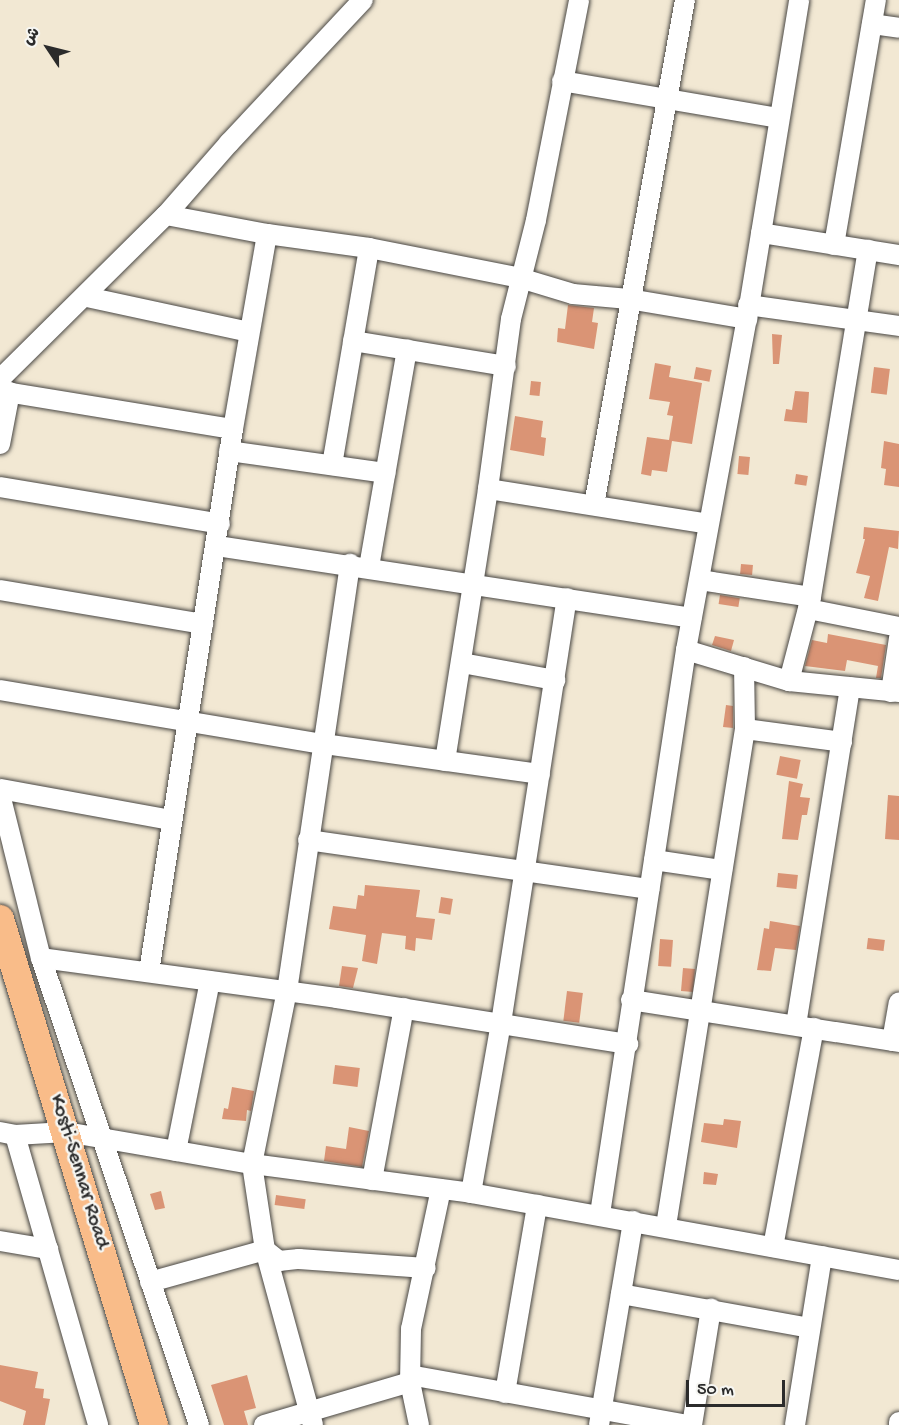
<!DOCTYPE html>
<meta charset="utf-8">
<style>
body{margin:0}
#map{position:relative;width:899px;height:1425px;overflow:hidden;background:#f2e8d3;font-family:"Gochi Hand","Playpen Sans Arabic",sans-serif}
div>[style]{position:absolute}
.building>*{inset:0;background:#da9475;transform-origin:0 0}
.roads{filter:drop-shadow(0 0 2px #494744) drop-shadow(0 0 2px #494744)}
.minor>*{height:20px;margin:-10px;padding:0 10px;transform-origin:10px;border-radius:10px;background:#fff}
.highway>*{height:28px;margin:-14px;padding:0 14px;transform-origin:14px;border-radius:14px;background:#f9bc89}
span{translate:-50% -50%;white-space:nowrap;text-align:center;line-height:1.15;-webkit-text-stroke:5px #f6f6f2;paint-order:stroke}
.street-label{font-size:21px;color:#2b2b2b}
.north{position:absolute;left:18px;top:18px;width:60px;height:60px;-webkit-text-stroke:4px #f6f6f2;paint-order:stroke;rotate:305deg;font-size:16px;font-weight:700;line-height:24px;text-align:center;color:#2b2b2b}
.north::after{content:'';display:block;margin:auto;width:21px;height:27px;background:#2b2b2b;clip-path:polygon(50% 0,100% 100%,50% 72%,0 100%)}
.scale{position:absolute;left:686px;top:1380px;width:99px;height:27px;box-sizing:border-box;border:3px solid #2b2b2b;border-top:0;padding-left:8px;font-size:18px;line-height:21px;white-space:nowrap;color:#2b2b2b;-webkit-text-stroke:4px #f6f6f2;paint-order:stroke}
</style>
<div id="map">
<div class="building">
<div style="clip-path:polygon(568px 305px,594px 308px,592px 322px,598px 323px,594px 349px,557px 342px,558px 328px,565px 329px)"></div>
<div style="clip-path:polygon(772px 334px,782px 335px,779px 364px,773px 364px)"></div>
<div style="clip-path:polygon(655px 363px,671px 366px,669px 377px,702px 383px,692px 444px,672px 441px,667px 472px,652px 470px,651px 476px,641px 474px,647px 437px,669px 440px,673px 416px,667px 415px,670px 402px,649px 399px)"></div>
<div style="left:696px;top:367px;width:16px;height:12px;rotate:11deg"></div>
<div style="left:874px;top:367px;width:16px;height:26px;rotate:7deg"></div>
<div style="left:531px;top:381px;width:10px;height:14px;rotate:6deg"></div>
<div style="clip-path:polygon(795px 391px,809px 392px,807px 423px,784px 421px,786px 409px,792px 410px)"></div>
<div style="clip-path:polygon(515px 416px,543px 421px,541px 437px,546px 438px,544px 456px,510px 450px)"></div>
<div style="clip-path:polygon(884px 441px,899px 444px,899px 487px,884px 485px,886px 469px,881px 468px)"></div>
<div style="left:739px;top:456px;width:11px;height:18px;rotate:5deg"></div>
<div style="left:796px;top:474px;width:12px;height:10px;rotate:9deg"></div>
<div style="clip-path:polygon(864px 527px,899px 531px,898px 549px,889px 547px,878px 601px,864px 598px,870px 576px,856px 573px,865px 539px,863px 539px)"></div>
<div style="left:741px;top:564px;width:12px;height:10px;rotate:5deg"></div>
<div style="left:720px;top:595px;width:20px;height:9px;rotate:9deg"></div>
<div style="clip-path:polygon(828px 634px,886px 645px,881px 678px,876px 678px,878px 666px,847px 660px,845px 671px,805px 666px,812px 640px,827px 643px)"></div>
<div style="clip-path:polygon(715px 636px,734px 640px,731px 651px,712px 645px)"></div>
<div style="clip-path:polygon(726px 705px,733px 706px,733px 728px,723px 727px)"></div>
<div style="left:780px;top:756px;width:21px;height:19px;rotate:11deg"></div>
<div style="clip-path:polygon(789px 781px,803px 784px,800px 797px,810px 798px,807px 815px,802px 815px,798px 840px,782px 839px)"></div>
<div style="clip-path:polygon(888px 795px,899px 796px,899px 840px,885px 839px)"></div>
<div style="left:778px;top:873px;width:20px;height:14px;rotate:6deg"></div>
<div style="clip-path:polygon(365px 885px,420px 890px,416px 917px,435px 919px,432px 940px,416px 938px,415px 951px,405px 949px,406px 936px,382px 933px,377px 964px,362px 961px,366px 935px,329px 929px,333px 906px,356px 909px,358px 895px,364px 896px)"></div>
<div style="left:441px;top:897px;width:12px;height:16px;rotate:9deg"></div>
<div style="clip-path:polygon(770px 921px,800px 926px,796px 950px,775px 948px,771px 971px,757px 970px,764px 928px,769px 929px)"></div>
<div style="left:868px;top:938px;width:17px;height:11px;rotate:7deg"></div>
<div style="left:660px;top:939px;width:13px;height:27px;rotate:4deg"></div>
<div style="clip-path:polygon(342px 966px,358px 968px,353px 988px,339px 986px)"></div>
<div style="left:683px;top:968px;width:12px;height:23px;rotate:5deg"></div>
<div style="left:567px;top:991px;width:16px;height:30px;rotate:7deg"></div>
<div style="left:335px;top:1065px;width:25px;height:19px;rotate:7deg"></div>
<div style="clip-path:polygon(232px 1087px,254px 1091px,251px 1111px,247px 1110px,246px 1121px,222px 1119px,224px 1108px,228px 1109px)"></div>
<div style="clip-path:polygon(724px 1119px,741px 1121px,737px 1148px,701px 1142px,704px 1123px,723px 1125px)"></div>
<div style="clip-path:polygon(349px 1127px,369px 1131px,362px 1167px,324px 1161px,326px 1146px,346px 1149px)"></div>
<div style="clip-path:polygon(704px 1172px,718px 1174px,716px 1185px,703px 1184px)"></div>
<div style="clip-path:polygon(161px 1191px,165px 1208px,155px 1210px,150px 1194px)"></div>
<div style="left:276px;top:1195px;width:30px;height:10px;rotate:8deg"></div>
<div style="clip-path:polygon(0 1365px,38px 1372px,35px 1388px,44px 1389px,43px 1398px,50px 1399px,45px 1425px,23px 1425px,26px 1411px,0 1401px)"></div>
<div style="clip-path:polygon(247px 1375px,256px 1408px,244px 1411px,248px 1425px,224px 1425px,211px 1385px)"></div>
</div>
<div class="roads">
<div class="minor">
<div style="left:872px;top:24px;width:27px;rotate:8deg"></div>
<div style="left:562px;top:81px;width:220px;rotate:9.7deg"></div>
<div style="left:166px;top:215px;width:103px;rotate:10.7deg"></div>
<div style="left:267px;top:234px;width:103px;rotate:7.8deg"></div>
<div style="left:369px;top:248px;width:154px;rotate:11.2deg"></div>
<div style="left:520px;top:278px;width:55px;rotate:16.8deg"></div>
<div style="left:573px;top:294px;width:56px;rotate:5.1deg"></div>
<div style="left:629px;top:299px;width:120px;rotate:9.6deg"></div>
<div style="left:761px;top:233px;width:140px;rotate:9.1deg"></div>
<div style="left:834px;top:245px;width:249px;rotate:-80.3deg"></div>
<div style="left:87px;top:297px;width:166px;rotate:12.2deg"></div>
<div style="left:748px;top:305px;width:152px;rotate:7.9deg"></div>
<div style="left:353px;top:341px;width:155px;rotate:9.3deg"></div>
<div style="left:0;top:379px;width:233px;rotate:-44.7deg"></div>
<div style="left:166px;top:215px;width:96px;rotate:-48.8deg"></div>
<div style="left:229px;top:143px;width:196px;rotate:-46.9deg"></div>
<div style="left:0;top:391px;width:236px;rotate:9.3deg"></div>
<div style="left:0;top:444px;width:53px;rotate:-79.1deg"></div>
<div style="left:229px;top:451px;width:158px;rotate:8deg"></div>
<div style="left:332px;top:465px;width:220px;rotate:-80.3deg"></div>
<div style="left:0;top:487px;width:223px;rotate:9.5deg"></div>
<div style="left:488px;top:489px;width:223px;rotate:9deg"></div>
<div style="left:594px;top:505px;width:513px;rotate:-79.79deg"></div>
<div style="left:217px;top:546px;width:480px;rotate:8.6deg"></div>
<div style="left:369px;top:567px;width:221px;rotate:-80.1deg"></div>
<div style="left:700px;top:580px;width:112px;rotate:8.7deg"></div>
<div style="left:0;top:590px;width:206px;rotate:9.5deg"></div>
<div style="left:808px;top:609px;width:93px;rotate:11.2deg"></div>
<div style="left:686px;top:650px;width:108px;rotate:16.8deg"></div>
<div style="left:789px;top:681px;width:111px;rotate:5.7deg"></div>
<div style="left:462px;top:663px;width:95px;rotate:10.4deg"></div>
<div style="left:789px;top:681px;width:87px;rotate:-75.3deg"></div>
<div style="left:811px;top:597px;width:352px;rotate:-80.7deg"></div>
<div style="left:0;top:690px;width:328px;rotate:9.5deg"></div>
<div style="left:324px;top:744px;width:218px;rotate:7.9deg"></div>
<div style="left:891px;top:692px;width:55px;rotate:-81.6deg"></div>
<div style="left:745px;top:729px;width:98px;rotate:7.6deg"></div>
<div style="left:445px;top:761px;width:275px;rotate:-81deg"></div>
<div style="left:488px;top:489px;width:172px;rotate:-82.3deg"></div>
<div style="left:511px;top:319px;width:102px;rotate:-75.8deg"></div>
<div style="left:536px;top:220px;width:224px;rotate:-78.9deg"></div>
<div style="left:0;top:789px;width:174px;rotate:10.3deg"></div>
<div style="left:0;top:794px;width:169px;rotate:76deg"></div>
<div style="left:41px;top:958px;width:493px;rotate:71.3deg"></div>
<div style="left:308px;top:840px;width:345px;rotate:8.2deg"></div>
<div style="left:654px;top:860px;width:69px;rotate:8.4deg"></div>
<div style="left:41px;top:958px;width:299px;rotate:7.7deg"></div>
<div style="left:337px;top:998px;width:295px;rotate:9deg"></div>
<div style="left:149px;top:972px;width:549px;rotate:-81.21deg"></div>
<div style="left:233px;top:429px;width:198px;rotate:-80.1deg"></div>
<div style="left:631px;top:1000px;width:271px;rotate:8.9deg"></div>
<div style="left:796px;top:1025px;width:342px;rotate:-80.9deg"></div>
<div style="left:892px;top:1041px;width:39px;rotate:-80deg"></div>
<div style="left:0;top:1132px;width:15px;rotate:11deg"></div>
<div style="left:15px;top:1135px;width:51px;rotate:-3.4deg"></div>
<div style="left:66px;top:1132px;width:189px;rotate:9.8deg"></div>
<div style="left:252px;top:1164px;width:221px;rotate:7.5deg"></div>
<div style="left:471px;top:1193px;width:435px;rotate:10.2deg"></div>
<div style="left:15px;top:1135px;width:302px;rotate:74deg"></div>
<div style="left:176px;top:1151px;width:173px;rotate:-78.7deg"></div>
<div style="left:372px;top:1180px;width:175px;rotate:-79.5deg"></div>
<div style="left:471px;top:1193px;width:173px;rotate:-80deg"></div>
<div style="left:501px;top:1023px;width:430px;rotate:-81.2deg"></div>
<div style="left:600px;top:1214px;width:571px;rotate:-81.33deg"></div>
<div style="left:686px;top:650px;width:337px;rotate:-79.6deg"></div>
<div style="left:747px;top:319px;width:323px;rotate:-80.7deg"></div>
<div style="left:666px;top:1226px;width:503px;rotate:-80.97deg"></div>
<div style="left:745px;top:729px;width:62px;rotate:-90.9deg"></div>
<div style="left:0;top:1241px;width:49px;rotate:9.5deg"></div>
<div style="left:773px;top:1247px;width:223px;rotate:-79.4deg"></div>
<div style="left:150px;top:1282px;width:119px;rotate:-15.5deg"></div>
<div style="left:265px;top:1250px;width:18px;rotate:38deg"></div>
<div style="left:279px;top:1261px;width:20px;rotate:-6deg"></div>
<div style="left:299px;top:1259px;width:127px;rotate:4.1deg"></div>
<div style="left:621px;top:1294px;width:192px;rotate:10.2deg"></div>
<div style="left:505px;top:1393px;width:191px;rotate:-80.3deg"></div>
<div style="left:264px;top:1425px;width:152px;rotate:-16.4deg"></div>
<div style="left:410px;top:1382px;width:8px;rotate:-50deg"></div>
<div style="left:415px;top:1376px;width:276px;rotate:10.2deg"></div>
<div style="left:313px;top:1425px;width:181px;rotate:-105.3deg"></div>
<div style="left:265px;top:1250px;width:87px;rotate:-98.6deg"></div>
<div style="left:252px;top:1164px;width:177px;rotate:-78.6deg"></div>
<div style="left:287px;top:991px;width:432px;rotate:-81.6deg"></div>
<div style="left:419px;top:1425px;width:44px;rotate:-101.8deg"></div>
<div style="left:410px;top:1382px;width:53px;rotate:-88.9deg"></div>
<div style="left:411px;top:1329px;width:143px;rotate:-77.9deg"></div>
<div style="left:599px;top:1425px;width:207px;rotate:-80.5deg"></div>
<div style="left:692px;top:1425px;width:118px;rotate:-80.7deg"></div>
<div style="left:795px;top:1425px;width:171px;rotate:-80.9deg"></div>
<div style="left:899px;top:1425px;width:3px;rotate:-90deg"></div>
</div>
<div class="highway">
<div style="left:0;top:919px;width:529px;rotate:73.07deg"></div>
</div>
</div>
<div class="street-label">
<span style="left:78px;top:1172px;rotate:73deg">Kosti-Sennar Road</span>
</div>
<div class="north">ش</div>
<div class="scale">50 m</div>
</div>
